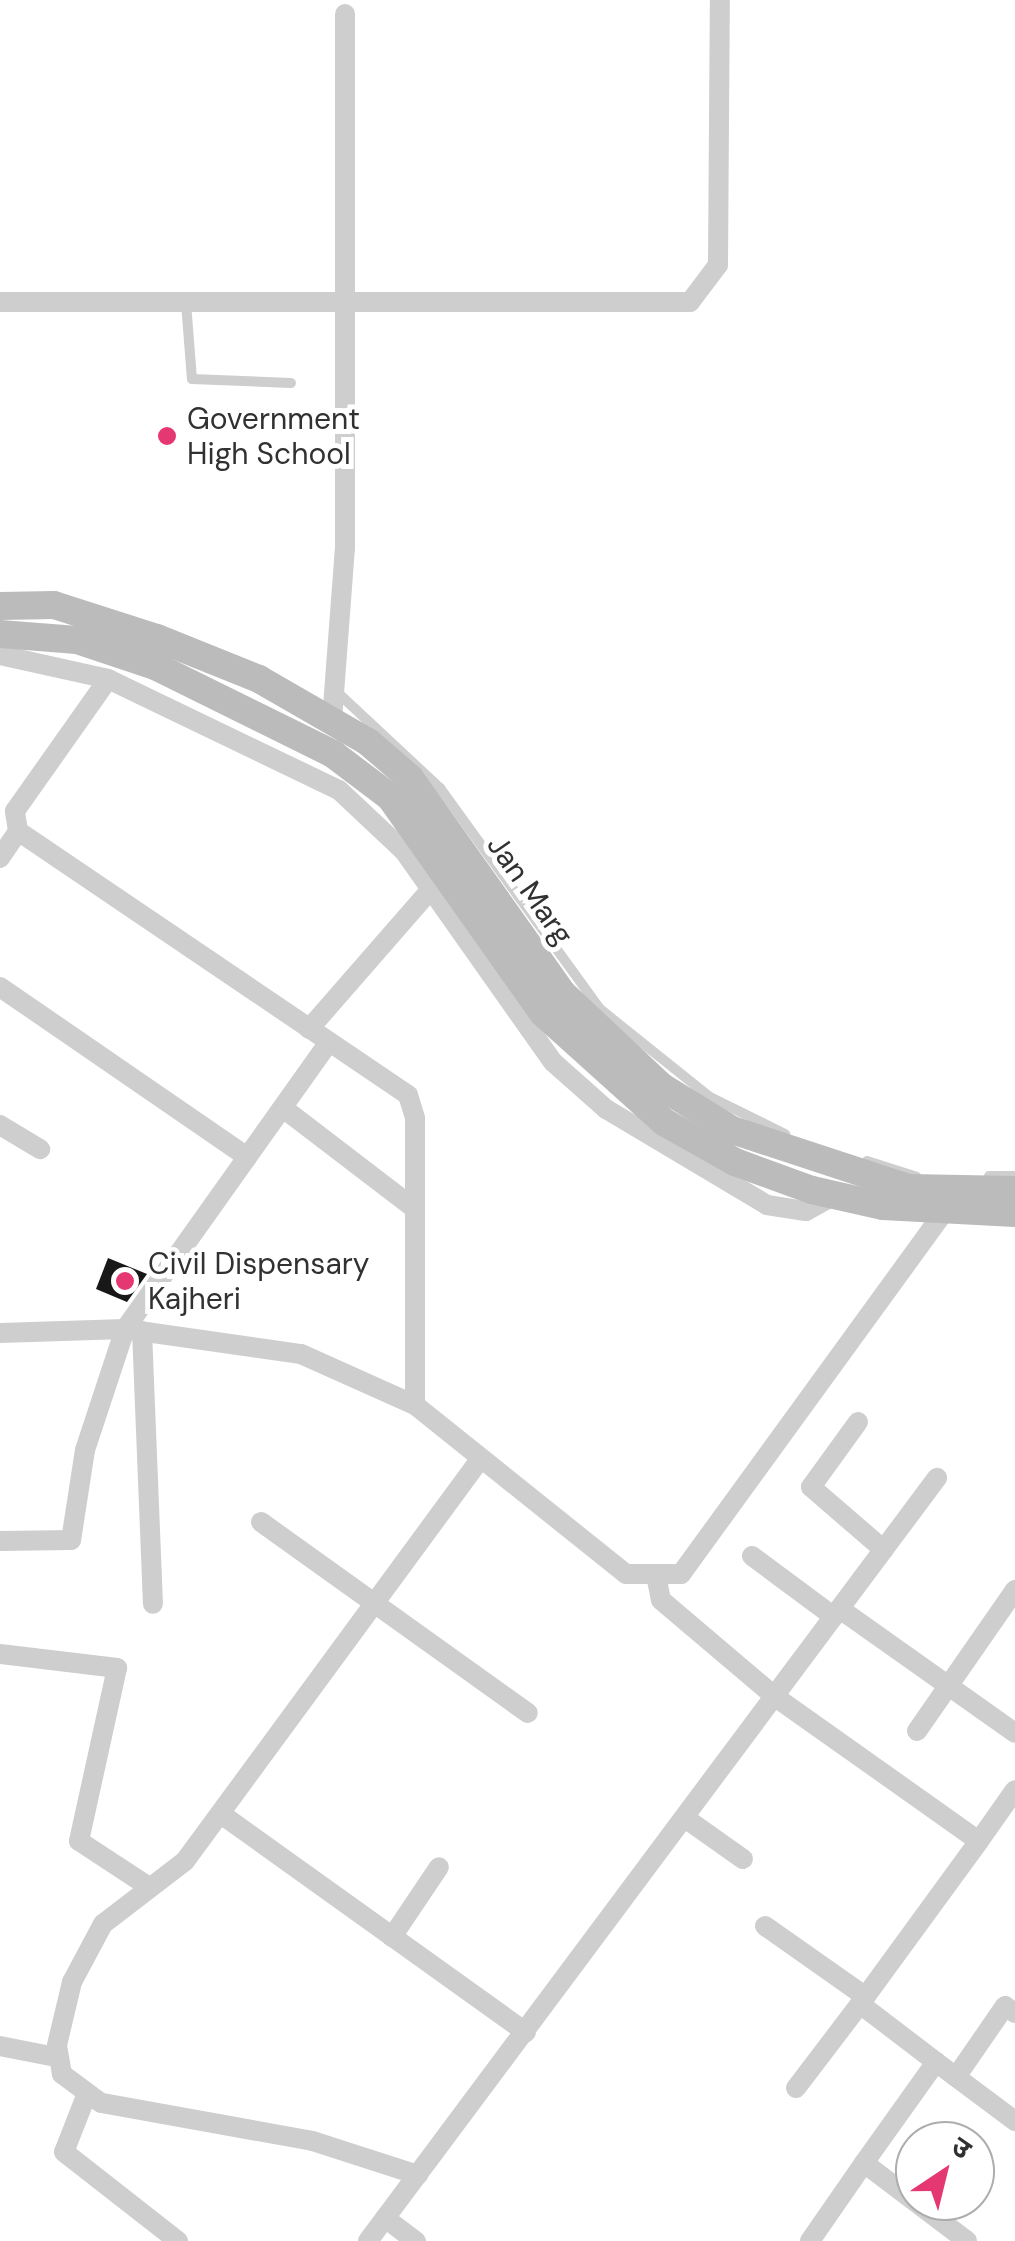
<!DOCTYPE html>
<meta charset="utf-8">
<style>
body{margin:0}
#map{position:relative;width:1015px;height:2241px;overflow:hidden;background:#fff;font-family:"DM Sans","Noto Sans Devanagari",sans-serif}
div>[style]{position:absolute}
.building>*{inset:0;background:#181818}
.lane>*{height:10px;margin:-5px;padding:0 5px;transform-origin:5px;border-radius:5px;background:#cecece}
.street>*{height:20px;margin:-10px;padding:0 10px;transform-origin:10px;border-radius:10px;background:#cecece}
.secondary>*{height:28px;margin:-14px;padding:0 14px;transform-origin:14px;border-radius:14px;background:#bbb}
.dots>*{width:28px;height:28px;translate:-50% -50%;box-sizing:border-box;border:5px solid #fff;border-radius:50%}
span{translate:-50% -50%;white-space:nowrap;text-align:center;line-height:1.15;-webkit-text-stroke:10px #fff;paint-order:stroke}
.poi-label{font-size:30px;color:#313131}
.left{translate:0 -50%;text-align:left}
.street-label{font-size:30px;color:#313131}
.north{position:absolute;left:895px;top:2121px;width:100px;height:100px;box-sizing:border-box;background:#fff;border:2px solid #adadad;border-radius:50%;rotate:35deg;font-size:28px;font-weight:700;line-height:40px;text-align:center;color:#313131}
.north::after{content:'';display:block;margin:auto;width:35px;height:45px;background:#e53772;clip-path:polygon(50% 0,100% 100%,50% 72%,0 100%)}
</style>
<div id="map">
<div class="building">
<div style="clip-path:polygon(108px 1258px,147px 1274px,127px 1302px,96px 1289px)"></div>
</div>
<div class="lane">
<div style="left:186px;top:303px;width:76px;rotate:85.5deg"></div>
<div style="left:192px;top:379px;width:99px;rotate:2.3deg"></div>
<div style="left:337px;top:692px;width:141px;rotate:43deg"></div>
<div style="left:440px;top:788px;width:273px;rotate:54.1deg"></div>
<div style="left:600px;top:1009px;width:141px;rotate:38.7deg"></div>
<div style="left:710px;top:1097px;width:84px;rotate:26.3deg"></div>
<div style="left:867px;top:1161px;width:52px;rotate:17.7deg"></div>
<div style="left:989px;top:1176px;width:26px"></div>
</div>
<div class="street">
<div style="left:0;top:302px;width:690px"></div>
<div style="left:690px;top:302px;width:46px;rotate:-52.9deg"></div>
<div style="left:718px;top:265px;width:265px;rotate:-89.6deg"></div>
<div style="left:0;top:655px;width:111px;rotate:12.5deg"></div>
<div style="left:108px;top:679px;width:256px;rotate:25.7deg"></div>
<div style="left:339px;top:790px;width:89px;rotate:43.2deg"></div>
<div style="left:404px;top:851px;width:258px;rotate:54.8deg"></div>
<div style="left:553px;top:1062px;width:71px;rotate:41.6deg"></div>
<div style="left:606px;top:1109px;width:187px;rotate:30.8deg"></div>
<div style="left:767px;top:1205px;width:39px;rotate:9deg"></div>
<div style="left:806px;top:1211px;width:33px;rotate:-29deg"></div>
<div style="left:332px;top:720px;width:172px;rotate:-85.7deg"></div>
<div style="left:345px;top:548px;width:534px;rotate:-90deg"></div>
<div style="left:18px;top:831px;width:20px;rotate:-99deg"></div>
<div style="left:15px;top:811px;width:161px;rotate:-54.8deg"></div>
<div style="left:0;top:858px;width:32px;rotate:-56deg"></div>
<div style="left:18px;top:831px;width:471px;rotate:34.1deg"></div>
<div style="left:408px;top:1095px;width:24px;rotate:73deg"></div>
<div style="left:415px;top:1118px;width:287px;rotate:90deg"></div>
<div style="left:415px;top:1405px;width:270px;rotate:38.7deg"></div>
<div style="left:626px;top:1574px;width:55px"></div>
<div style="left:681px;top:1574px;width:463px;rotate:-54deg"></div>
<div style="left:0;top:987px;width:300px;rotate:34.5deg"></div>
<div style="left:309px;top:1029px;width:198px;rotate:-48.9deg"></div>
<div style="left:329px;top:1042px;width:352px;rotate:125.4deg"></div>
<div style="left:125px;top:1329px;width:178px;rotate:8.1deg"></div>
<div style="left:301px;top:1354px;width:125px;rotate:24.1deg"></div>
<div style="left:283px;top:1108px;width:166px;rotate:37.4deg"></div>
<div style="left:0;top:1125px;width:47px;rotate:31deg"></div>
<div style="left:142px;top:1331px;width:273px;rotate:87.7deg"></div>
<div style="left:0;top:1333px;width:125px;rotate:-1.8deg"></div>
<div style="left:125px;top:1329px;width:127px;rotate:108.3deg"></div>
<div style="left:85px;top:1450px;width:91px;rotate:98.8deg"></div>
<div style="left:71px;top:1540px;width:71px;rotate:179.2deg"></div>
<div style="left:858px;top:1422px;width:80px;rotate:125.9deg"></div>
<div style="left:811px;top:1487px;width:96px;rotate:40.8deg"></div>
<div style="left:261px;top:1522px;width:328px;rotate:35.6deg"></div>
<div style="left:752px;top:1556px;width:102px;rotate:36.6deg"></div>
<div style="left:657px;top:1580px;width:20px;rotate:79deg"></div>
<div style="left:661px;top:1600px;width:148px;rotate:40.3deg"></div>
<div style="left:774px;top:1696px;width:251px;rotate:35.3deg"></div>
<div style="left:979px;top:1841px;width:202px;rotate:126.1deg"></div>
<div style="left:860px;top:2004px;width:96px;rotate:37.3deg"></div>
<div style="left:840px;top:1609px;width:214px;rotate:35.3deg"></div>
<div style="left:0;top:1654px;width:118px;rotate:6.8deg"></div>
<div style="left:117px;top:1668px;width:177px;rotate:102.4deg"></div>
<div style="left:79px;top:1841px;width:80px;rotate:33.3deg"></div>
<div style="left:917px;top:1731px;width:172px;rotate:-55.2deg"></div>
<div style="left:221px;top:1814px;width:375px;rotate:35.6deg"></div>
<div style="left:685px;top:1818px;width:71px;rotate:35.3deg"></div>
<div style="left:979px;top:1841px;width:62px;rotate:-54.8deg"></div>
<div style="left:765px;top:1926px;width:123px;rotate:35.1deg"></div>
<div style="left:392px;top:1937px;width:84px;rotate:-56.1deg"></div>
<div style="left:1015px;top:2013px;width:12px;rotate:-145deg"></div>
<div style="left:1005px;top:2006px;width:86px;rotate:124.6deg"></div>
<div style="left:956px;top:2077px;width:74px;rotate:36.7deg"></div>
<div style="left:0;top:2046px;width:57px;rotate:11.1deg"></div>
<div style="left:956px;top:2077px;width:25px;rotate:-143deg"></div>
<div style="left:936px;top:2062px;width:124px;rotate:125.5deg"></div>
<div style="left:864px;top:2163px;width:129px;rotate:37.1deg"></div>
<div style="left:796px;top:2088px;width:106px;rotate:-52.7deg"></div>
<div style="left:86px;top:2096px;width:60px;rotate:111.4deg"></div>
<div style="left:64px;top:2152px;width:145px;rotate:38deg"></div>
<div style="left:418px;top:2175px;width:110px;rotate:-162.1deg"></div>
<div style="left:313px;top:2141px;width:215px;rotate:-169.8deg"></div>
<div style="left:101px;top:2103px;width:49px;rotate:-143.4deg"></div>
<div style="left:62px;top:2074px;width:29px;rotate:-100deg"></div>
<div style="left:57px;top:2045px;width:65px;rotate:-76.6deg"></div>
<div style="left:72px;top:1982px;width:66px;rotate:-61.9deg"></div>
<div style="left:103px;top:1924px;width:103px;rotate:-37.5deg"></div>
<div style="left:185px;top:1861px;width:498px;rotate:-53.7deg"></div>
<div style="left:385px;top:2218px;width:39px;rotate:37deg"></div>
<div style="left:368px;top:2241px;width:952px;rotate:-53.29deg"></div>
<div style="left:810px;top:2241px;width:95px;rotate:-55.3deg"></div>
</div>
<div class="secondary">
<div style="left:0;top:606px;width:54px;rotate:-1.1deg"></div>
<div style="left:54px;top:605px;width:108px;rotate:17.8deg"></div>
<div style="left:157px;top:638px;width:110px;rotate:21.9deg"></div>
<div style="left:259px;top:679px;width:126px;rotate:30deg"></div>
<div style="left:368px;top:742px;width:55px;rotate:40.6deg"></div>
<div style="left:410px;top:778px;width:265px;rotate:54.7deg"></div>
<div style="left:563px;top:994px;width:136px;rotate:43.2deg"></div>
<div style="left:662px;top:1087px;width:82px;rotate:31.6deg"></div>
<div style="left:732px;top:1130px;width:185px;rotate:18.2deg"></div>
<div style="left:908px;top:1188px;width:107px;rotate:1.1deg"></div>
<div style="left:0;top:634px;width:77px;rotate:4.5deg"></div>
<div style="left:77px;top:640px;width:82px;rotate:18.4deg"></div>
<div style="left:155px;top:666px;width:199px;rotate:26.3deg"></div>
<div style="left:333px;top:754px;width:71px;rotate:37deg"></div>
<div style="left:390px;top:797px;width:265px;rotate:54.7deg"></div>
<div style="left:543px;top:1013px;width:163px;rotate:42deg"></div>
<div style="left:664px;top:1122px;width:81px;rotate:29.4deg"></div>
<div style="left:735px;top:1162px;width:82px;rotate:20deg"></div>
<div style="left:812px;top:1190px;width:73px;rotate:12.7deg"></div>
<div style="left:883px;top:1206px;width:132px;rotate:3deg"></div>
</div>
<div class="dots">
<div style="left:167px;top:436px;background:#e53772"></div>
<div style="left:125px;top:1281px;background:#e53772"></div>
</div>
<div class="poi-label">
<span class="left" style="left:187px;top:436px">Government<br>High School</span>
<span class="left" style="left:148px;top:1281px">Civil Dispensary<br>Kajheri</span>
</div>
<div class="street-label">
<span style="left:530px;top:890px;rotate:55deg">Jan Marg</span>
</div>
<div class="north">उ</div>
</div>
